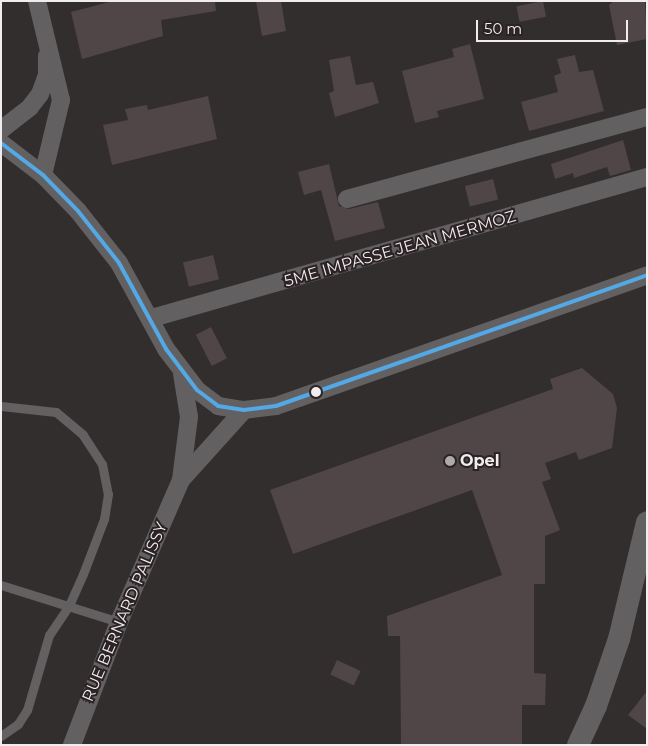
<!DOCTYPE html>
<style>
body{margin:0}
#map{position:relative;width:648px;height:746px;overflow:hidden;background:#322e2e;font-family:Montserrat,sans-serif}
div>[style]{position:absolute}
.building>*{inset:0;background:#504547;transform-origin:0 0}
.service>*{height:9px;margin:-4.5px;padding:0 4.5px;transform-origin:4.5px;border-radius:4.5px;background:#626060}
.minor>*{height:18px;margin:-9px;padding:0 9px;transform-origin:9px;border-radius:9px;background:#626060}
.tertiary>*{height:22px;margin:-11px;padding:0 11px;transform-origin:11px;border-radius:11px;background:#626060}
.bus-1>*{height:4px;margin:-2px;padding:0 2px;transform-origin:2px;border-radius:2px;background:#53a8e5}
.dots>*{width:14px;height:14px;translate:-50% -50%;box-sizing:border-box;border:2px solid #2a2224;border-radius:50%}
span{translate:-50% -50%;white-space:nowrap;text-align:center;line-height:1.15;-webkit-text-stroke:4px #2a2224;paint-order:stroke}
.street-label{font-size:16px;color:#f1eced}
.poi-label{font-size:16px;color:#f1eced;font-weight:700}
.left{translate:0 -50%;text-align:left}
.frame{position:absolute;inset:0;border:2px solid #f1eced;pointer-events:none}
.scale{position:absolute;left:476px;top:20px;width:152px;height:22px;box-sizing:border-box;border:2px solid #f1eced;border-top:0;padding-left:6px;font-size:15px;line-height:18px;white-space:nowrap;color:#f1eced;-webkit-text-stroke:4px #2a2224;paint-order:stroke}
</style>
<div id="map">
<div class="building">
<div style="clip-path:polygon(113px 1px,215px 1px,216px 11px,161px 20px,163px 36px,82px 59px,71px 12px)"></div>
<div style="clip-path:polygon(256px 1px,281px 1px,286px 31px,262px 36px)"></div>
<div style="left:543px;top:1px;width:16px;height:27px;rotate:79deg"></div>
<div style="clip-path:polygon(614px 1px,645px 1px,647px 39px,617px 45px,609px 5px)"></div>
<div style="clip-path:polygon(470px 44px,484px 99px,437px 111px,439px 117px,415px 123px,402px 71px,454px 57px,452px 49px)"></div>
<div style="clip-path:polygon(575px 55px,579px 72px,593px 70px,604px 111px,529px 131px,521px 102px,558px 92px,554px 76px,561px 73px,557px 59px)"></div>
<div style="clip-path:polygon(350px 56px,356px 85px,373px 82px,379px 103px,335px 117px,329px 93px,334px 91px,329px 60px)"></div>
<div style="clip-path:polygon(208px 96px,217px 139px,112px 165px,103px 125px,128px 120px,125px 109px,147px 105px,148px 110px)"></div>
<div style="clip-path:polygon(623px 140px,631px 170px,610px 176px,607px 167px,574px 178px,573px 173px,555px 179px,551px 164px)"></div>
<div style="clip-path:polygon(329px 164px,339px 206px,349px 209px,378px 202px,385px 228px,335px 241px,321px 190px,304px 195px,298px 172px)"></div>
<div style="left:493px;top:179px;width:21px;height:29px;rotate:76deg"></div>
<div style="left:213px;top:255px;width:25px;height:31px;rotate:76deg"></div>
<div style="left:211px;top:327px;width:35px;height:17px;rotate:63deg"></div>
<div style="clip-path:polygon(582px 368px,613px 394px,617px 408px,612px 448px,579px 460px,576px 452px,545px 463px,551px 479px,542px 482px,560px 530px,545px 536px,545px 584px,534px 584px,534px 673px,546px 674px,545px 705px,522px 705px,522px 745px,401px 745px,400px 636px,388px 636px,387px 616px,502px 575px,472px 490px,293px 554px,270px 490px,553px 389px,550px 379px)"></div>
<div style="left:337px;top:660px;width:26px;height:16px;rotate:25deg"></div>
<div style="clip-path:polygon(647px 691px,647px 729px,628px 715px)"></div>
</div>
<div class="service">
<div style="left:1px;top:406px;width:55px;rotate:6.2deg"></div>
<div style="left:56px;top:412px;width:35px;rotate:40deg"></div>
<div style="left:83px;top:435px;width:35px;rotate:57deg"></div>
<div style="left:102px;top:464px;width:31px;rotate:79deg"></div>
<div style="left:108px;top:494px;width:25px;rotate:99deg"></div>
<div style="left:104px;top:519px;width:59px;rotate:110.9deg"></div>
<div style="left:83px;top:574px;width:36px;rotate:114deg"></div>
<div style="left:68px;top:607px;width:34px;rotate:124deg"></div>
<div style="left:49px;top:635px;width:78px;rotate:106.3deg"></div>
<div style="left:27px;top:710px;width:17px;rotate:123deg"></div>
<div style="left:18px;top:724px;width:21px;rotate:145deg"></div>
<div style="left:1px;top:585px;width:124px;rotate:17.4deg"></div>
</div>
<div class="minor">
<div style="left:37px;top:1px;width:102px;rotate:76.4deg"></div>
<div style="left:61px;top:100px;width:77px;rotate:103.5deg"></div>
<div style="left:1px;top:130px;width:37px;rotate:-38deg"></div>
<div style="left:30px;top:107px;width:16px;rotate:-52deg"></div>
<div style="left:40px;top:94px;width:20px;rotate:-70deg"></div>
<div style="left:47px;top:75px;width:19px;rotate:-90deg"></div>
<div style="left:1px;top:143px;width:53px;rotate:37.3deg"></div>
<div style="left:43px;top:175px;width:50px;rotate:45.8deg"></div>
<div style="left:78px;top:211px;width:66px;rotate:51.7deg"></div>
<div style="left:119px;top:263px;width:98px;rotate:61.3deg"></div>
<div style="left:166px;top:349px;width:51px;rotate:52.9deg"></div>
<div style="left:197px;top:390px;width:26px;rotate:37deg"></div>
<div style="left:218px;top:406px;width:26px;rotate:9deg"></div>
<div style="left:244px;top:410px;width:32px;rotate:-7deg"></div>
<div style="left:276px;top:406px;width:393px;rotate:-19.4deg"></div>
<div style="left:347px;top:199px;width:311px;rotate:-15.3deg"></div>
<div style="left:152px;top:318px;width:515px;rotate:-15.9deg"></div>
<div style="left:181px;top:480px;width:94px;rotate:-48deg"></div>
<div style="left:72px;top:745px;width:132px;rotate:-69.1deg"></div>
<div style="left:119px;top:622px;width:155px;rotate:-66.4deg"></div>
<div style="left:181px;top:480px;width:64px;rotate:-82.8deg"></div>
<div style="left:189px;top:417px;width:44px;rotate:-99.2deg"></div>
</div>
<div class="tertiary">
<div style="left:578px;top:745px;width:43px;rotate:-65.2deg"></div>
<div style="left:596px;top:706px;width:71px;rotate:-71.1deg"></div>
<div style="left:619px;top:639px;width:120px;rotate:-76.5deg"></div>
</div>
<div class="bus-1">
<div style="left:1px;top:143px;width:53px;rotate:37.3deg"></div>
<div style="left:43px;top:175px;width:50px;rotate:45.8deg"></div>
<div style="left:78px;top:211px;width:66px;rotate:51.7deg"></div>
<div style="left:119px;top:263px;width:98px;rotate:61.3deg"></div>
<div style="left:166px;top:349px;width:51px;rotate:52.9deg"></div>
<div style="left:197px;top:390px;width:26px;rotate:37deg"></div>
<div style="left:218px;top:406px;width:26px;rotate:9deg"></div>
<div style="left:244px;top:410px;width:32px;rotate:-7deg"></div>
<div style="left:276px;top:406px;width:393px;rotate:-19.4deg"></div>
</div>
<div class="dots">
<div style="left:316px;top:392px;background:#f1eced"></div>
<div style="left:450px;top:461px;background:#aeaaaa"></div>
</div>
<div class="street-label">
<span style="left:400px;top:249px;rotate:-16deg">5ME IMPASSE JEAN MERMOZ</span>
<span style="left:125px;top:612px;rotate:-67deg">RUE BERNARD PALISSY</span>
</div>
<div class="poi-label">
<span class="left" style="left:460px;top:461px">Opel</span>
</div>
<div class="frame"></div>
<div class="scale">50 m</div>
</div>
